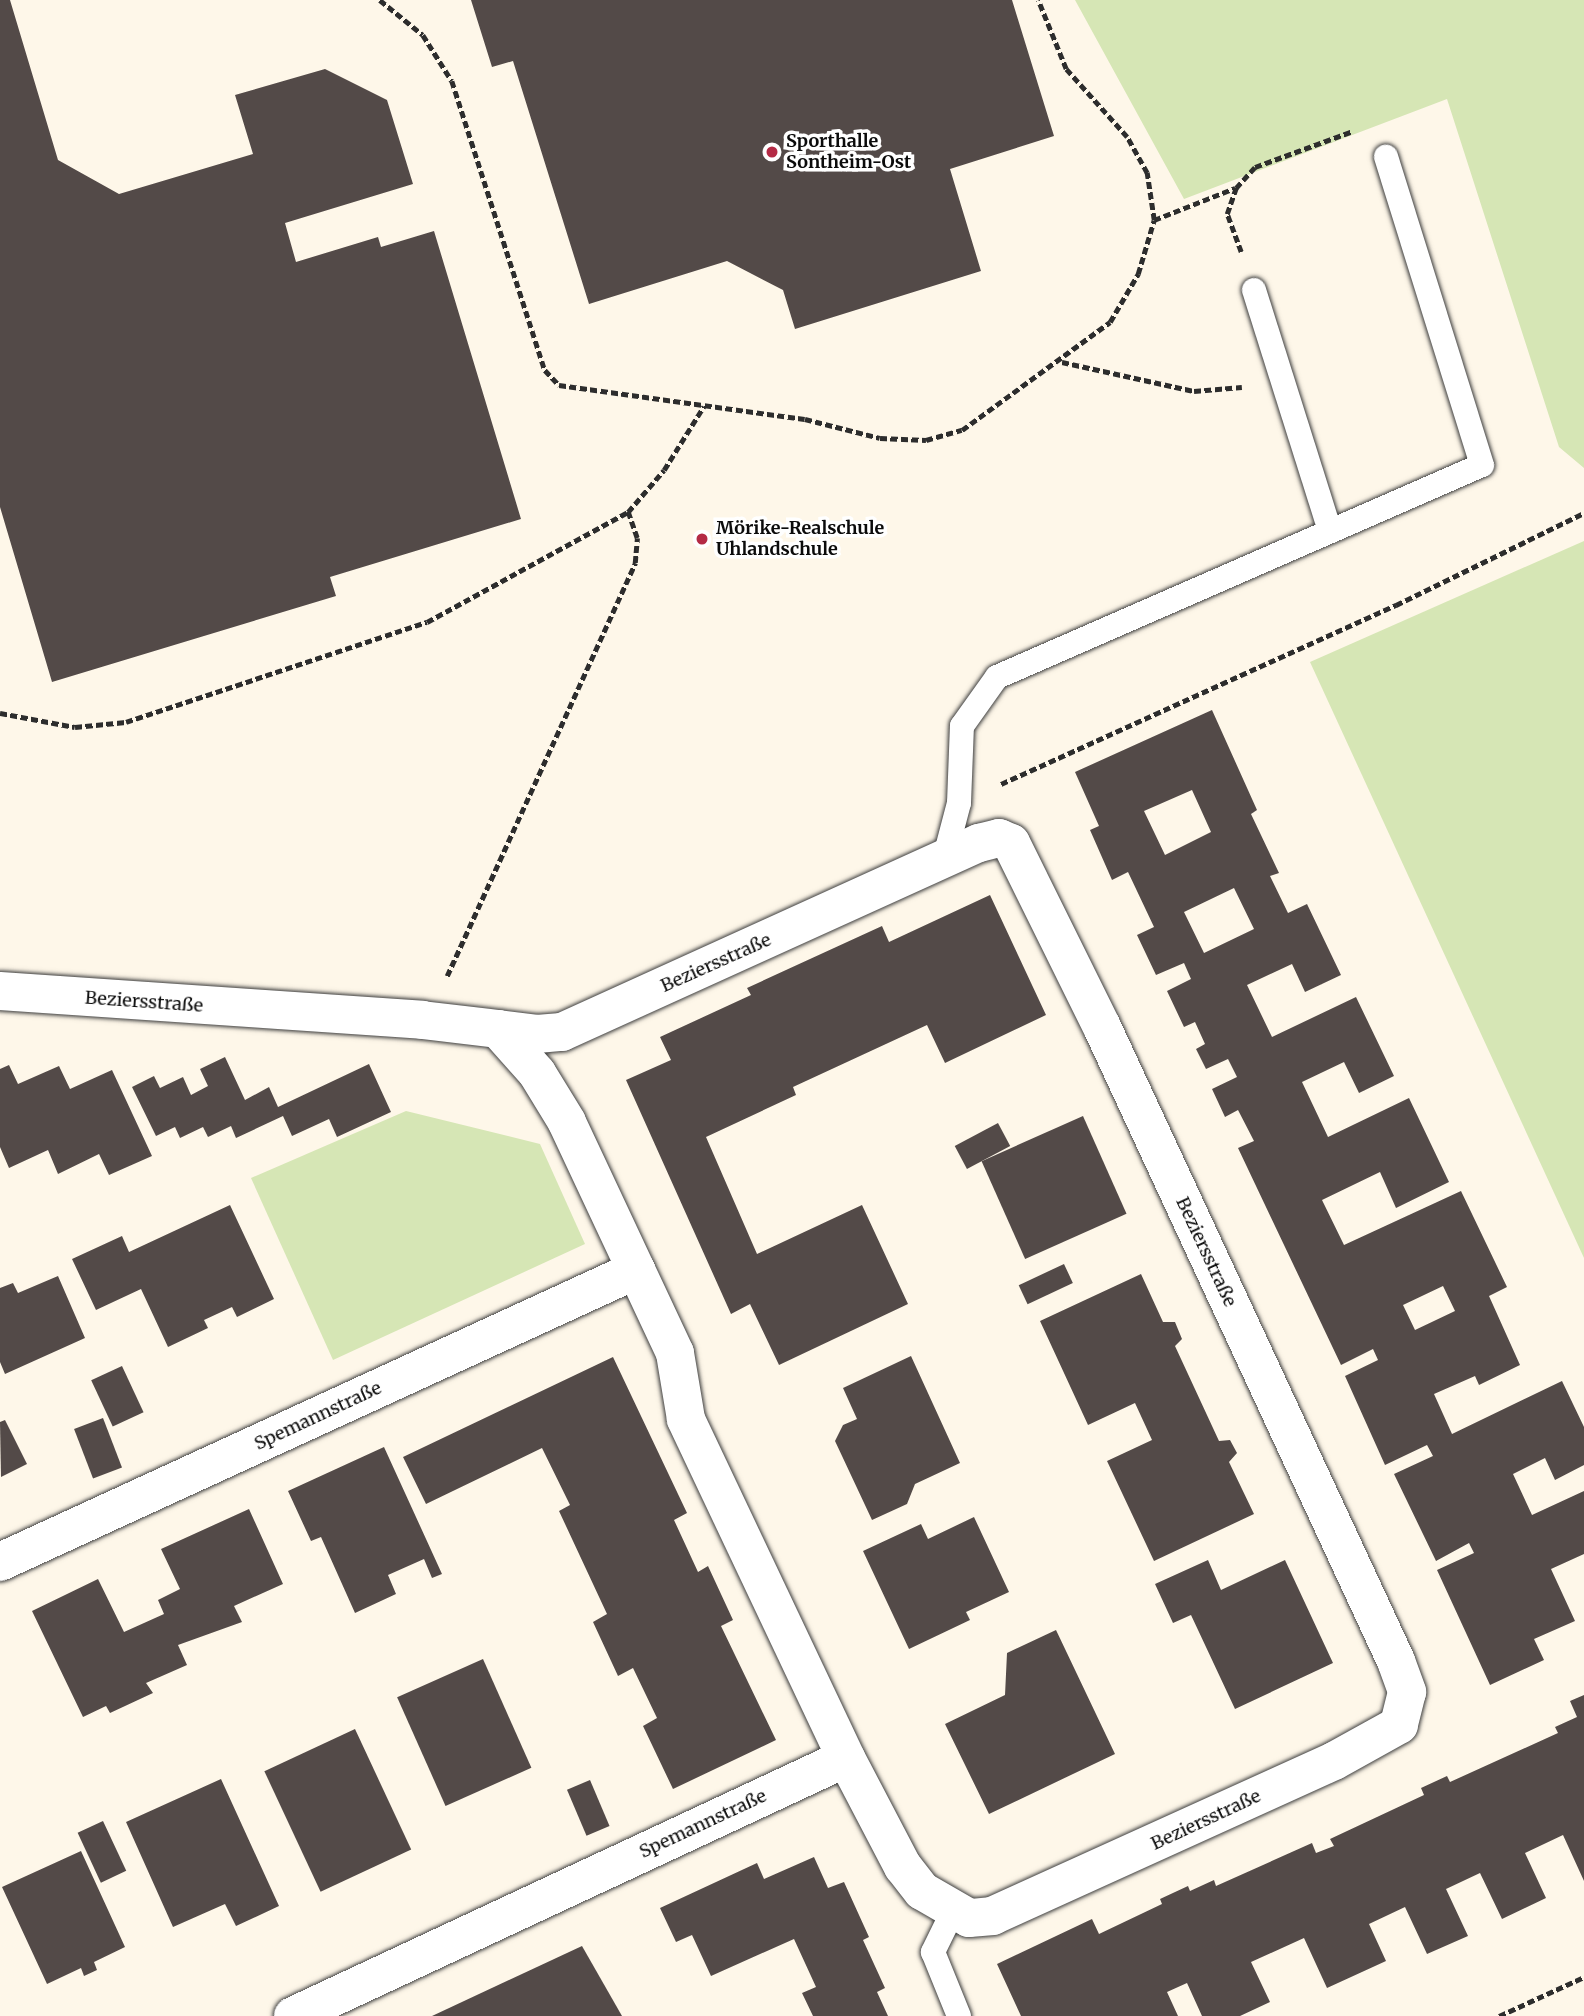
<!DOCTYPE html>
<meta charset="utf-8">
<style>
body{margin:0}
#map{position:relative;width:1584px;height:2016px;overflow:hidden;background:#fef7e9;font-family:Merriweather,serif}
div>[style]{position:absolute}
.green>*{inset:0;background:#d6e6b5}
.building>*{inset:0;background:#534a48;transform-origin:0 0}
.path>*{height:4.5px;margin-top:-2.25px;transform-origin:0;background:repeating-linear-gradient(90deg,#2d2d2d 0 7px,transparent 0 10.5px)}
.roads{filter:drop-shadow(0 0 2px #3e3e3e) drop-shadow(0 0 2px #3e3e3e)}
.service>*{height:24px;margin:-12px;padding:0 12px;transform-origin:12px;border-radius:12px;background:#fff}
.minor>*{height:38px;margin:-19px;padding:0 19px;transform-origin:19px;border-radius:19px;background:#fff}
.dots>*{width:19px;height:19px;translate:-50% -50%;box-sizing:border-box;border:4px solid #fff;border-radius:50%}
span{translate:-50% -50%;white-space:nowrap;text-align:center;line-height:1.15;-webkit-text-stroke:7px #fff;paint-order:stroke}
.poi-label{font-size:18px;color:#0b0b0b;font-weight:700}
.left{translate:0 -50%;text-align:left}
.street-label{font-size:18px;color:#0b0b0b}
</style>
<div id="map">
<div class="green">
<div style="clip-path:polygon(1075px 0,1584px 0,1584px 468px,1559px 447px,1447px 99px,1184px 199px)"></div>
<div style="clip-path:polygon(1584px 541px,1584px 1258px,1310px 662px)"></div>
<div style="clip-path:polygon(406px 1111px,540px 1144px,585px 1244px,333px 1360px,251px 1178px)"></div>
</div>
<div class="building">
<div style="clip-path:polygon(0 0,10px 0,58px 160px,119px 194px,253px 154px,235px 95px,325px 69px,387px 100px,413px 184px,285px 223px,296px 262px,378px 237px,381px 247px,434px 231px,521px 519px,330px 577px,336px 596px,52px 682px,0 507px)"></div>
<div style="clip-path:polygon(471px 0,1012px 0,1054px 136px,950px 169px,981px 271px,795px 329px,783px 290px,727px 261px,589px 304px,513px 61px,492px 67px)"></div>
<div style="clip-path:polygon(evenodd,1212px 710px,1257px 810px,1251px 814px,1279px 873px,1270px 876px,1288px 913px,1307px 904px,1341px 975px,1305px 992px,1292px 964px,1247px 985px,1272px 1037px,1356px 997px,1394px 1076px,1359px 1093px,1344px 1062px,1302px 1082px,1328px 1137px,1409px 1098px,1449px 1182px,1396px 1208px,1380px 1172px,1322px 1200px,1344px 1245px,1461px 1191px,1507px 1287px,1489px 1296px,1520px 1365px,1479px 1385px,1475px 1376px,1434px 1394px,1452px 1434px,1562px 1381px,1584px 1427px,1584px 1465px,1555px 1480px,1545px 1458px,1513px 1474px,1532px 1515px,1584px 1491px,1584px 1554px,1551px 1569px,1575px 1621px,1534px 1639px,1544px 1660px,1490px 1685px,1437px 1570px,1474px 1553px,1469px 1543px,1436px 1561px,1394px 1474px,1433px 1456px,1427px 1445px,1385px 1465px,1345px 1376px,1378px 1360px,1373px 1349px,1341px 1365px,1238px 1148px,1254px 1141px,1238px 1110px,1225px 1117px,1212px 1089px,1237px 1077px,1228px 1059px,1206px 1069px,1196px 1049px,1205px 1044px,1195px 1022px,1184px 1027px,1167px 991px,1191px 979px,1184px 963px,1156px 975px,1137px 935px,1154px 927px,1128px 872px,1112px 880px,1090px 830px,1099px 826px,1075px 772px,1212px 710px,1192px 790px,1211px 832px,1165px 855px,1144px 811px,1192px 790px,1212px 710px,1234px 888px,1254px 929px,1204px 953px,1184px 912px,1234px 888px,1212px 710px,1443px 1286px,1455px 1311px,1415px 1330px,1403px 1305px,1443px 1286px)"></div>
<div style="clip-path:polygon(990px 895px,1046px 1015px,945px 1063px,927px 1025px,793px 1087px,796px 1095px,706px 1137px,757px 1254px,862px 1205px,908px 1304px,779px 1365px,750px 1304px,731px 1314px,626px 1080px,671px 1060px,660px 1037px,751px 995px,747px 988px,882px 926px,889px 942px)"></div>
<div style="clip-path:polygon(225px 1057px,245px 1100px,269px 1087px,278px 1107px,369px 1064px,391px 1112px,337px 1137px,329px 1119px,292px 1136px,283px 1116px,236px 1138px,231px 1126px,208px 1137px,203px 1127px,180px 1138px,175px 1127px,156px 1136px,132px 1087px,154px 1076px,160px 1088px,183px 1077px,191px 1095px,208px 1086px,200px 1069px)"></div>
<div style="clip-path:polygon(9px 1065px,18px 1084px,59px 1066px,70px 1089px,112px 1070px,152px 1156px,109px 1175px,99px 1154px,58px 1174px,48px 1150px,9px 1168px,0 1147px,0 1069px)"></div>
<div style="left:1083px;top:1116px;width:107px;height:111px;rotate:66deg"></div>
<div style="left:998px;top:1123px;width:26px;height:49px;rotate:62deg"></div>
<div style="clip-path:polygon(230px 1205px,274px 1299px,237px 1317px,232px 1307px,204px 1320px,208px 1328px,168px 1347px,141px 1289px,96px 1310px,72px 1259px,122px 1236px,129px 1252px)"></div>
<div style="left:1064px;top:1264px;width:21px;height:50px;rotate:65deg"></div>
<div style="clip-path:polygon(1141px 1274px,1163px 1322px,1175px 1322px,1182px 1339px,1175px 1346px,1219px 1441px,1230px 1440px,1237px 1453px,1229px 1462px,1254px 1514px,1154px 1561px,1107px 1461px,1152px 1440px,1135px 1403px,1088px 1425px,1040px 1321px)"></div>
<div style="clip-path:polygon(58px 1276px,85px 1338px,5px 1374px,0 1362px,0 1288px,13px 1283px,18px 1293px)"></div>
<div style="clip-path:polygon(911px 1356px,960px 1463px,915px 1484px,907px 1504px,872px 1520px,835px 1441px,843px 1425px,857px 1419px,843px 1388px)"></div>
<div style="clip-path:polygon(613px 1357px,687px 1513px,674px 1520px,698px 1572px,708px 1566px,733px 1620px,721px 1626px,776px 1740px,673px 1789px,643px 1726px,657px 1718px,633px 1668px,618px 1676px,593px 1622px,607px 1614px,559px 1511px,570px 1505px,542px 1448px,426px 1504px,403px 1457px)"></div>
<div style="left:122px;top:1366px;width:51px;height:34px;rotate:65deg"></div>
<div style="left:103px;top:1418px;width:53px;height:31px;rotate:69deg"></div>
<div style="clip-path:polygon(5px 1420px,27px 1464px,1px 1477px,0 1422px)"></div>
<div style="clip-path:polygon(384px 1447px,442px 1574px,432px 1578px,424px 1559px,388px 1575px,396px 1594px,355px 1613px,321px 1537px,311px 1541px,288px 1491px)"></div>
<div style="clip-path:polygon(249px 1509px,283px 1584px,234px 1606px,242px 1622px,178px 1645px,187px 1665px,146px 1683px,153px 1693px,110px 1713px,106px 1706px,83px 1717px,32px 1611px,98px 1579px,124px 1632px,164px 1614px,158px 1600px,180px 1589px,161px 1549px)"></div>
<div style="clip-path:polygon(974px 1517px,1009px 1592px,966px 1612px,970px 1620px,909px 1649px,863px 1551px,921px 1524px,928px 1539px)"></div>
<div style="clip-path:polygon(1208px 1560px,1221px 1590px,1285px 1560px,1333px 1663px,1235px 1709px,1191px 1615px,1173px 1623px,1155px 1584px)"></div>
<div style="clip-path:polygon(1056px 1630px,1115px 1754px,989px 1814px,945px 1724px,1005px 1695px,1007px 1653px)"></div>
<div style="left:483px;top:1659px;width:119px;height:94px;rotate:66deg"></div>
<div style="clip-path:polygon(1584px 1695px,1584px 1881px,1563px 1835px,1525px 1853px,1546px 1898px,1502px 1919px,1480px 1873px,1446px 1889px,1468px 1936px,1427px 1954px,1405px 1907px,1369px 1924px,1386px 1961px,1327px 1988px,1304px 1938px,1251px 1962px,1270px 2002px,1240px 2016px,1202px 2016px,1187px 1983px,1167px 1992px,1178px 2016px,1021px 2016px,997px 1964px,1092px 1919px,1099px 1934px,1162px 1904px,1160px 1899px,1188px 1886px,1190px 1891px,1214px 1880px,1216px 1886px,1312px 1843px,1316px 1853px,1334px 1846px,1330px 1839px,1424px 1795px,1421px 1788px,1447px 1776px,1450px 1782px,1558px 1733px,1555px 1727px,1577px 1717px,1570px 1701px)"></div>
<div style="left:355px;top:1729px;width:133px;height:100px;rotate:65deg"></div>
<div style="clip-path:polygon(221px 1779px,279px 1906px,236px 1926px,225px 1904px,173px 1927px,126px 1822px)"></div>
<div style="left:590px;top:1780px;width:50px;height:25px;rotate:67deg"></div>
<div style="left:103px;top:1821px;width:55px;height:28px;rotate:65deg"></div>
<div style="clip-path:polygon(81px 1851px,125px 1947px,94px 1962px,97px 1970px,84px 1976px,81px 1968px,47px 1984px,2px 1887px)"></div>
<div style="clip-path:polygon(814px 1857px,828px 1888px,844px 1882px,869px 1937px,863px 1940px,885px 1988px,877px 1992px,888px 2016px,813px 2016px,802px 1993px,816px 1987px,794px 1939px,711px 1976px,692px 1935px,676px 1942px,660px 1908px,757px 1863px,764px 1879px)"></div>
<div style="clip-path:polygon(582px 1946px,622px 2016px,432px 2016px)"></div>
</div>
<div class="path">
<div style="left:380px;top:0;width:55px;rotate:39.1deg"></div>
<div style="left:423px;top:35px;width:54px;rotate:57.8deg"></div>
<div style="left:452px;top:81px;width:304px;rotate:72.2deg"></div>
<div style="left:545px;top:370px;width:21px;rotate:47deg"></div>
<div style="left:559px;top:385px;width:248px;rotate:7.9deg"></div>
<div style="left:805px;top:419px;width:77px;rotate:14.2deg"></div>
<div style="left:880px;top:438px;width:46px;rotate:2.5deg"></div>
<div style="left:926px;top:440px;width:37px;rotate:-16deg"></div>
<div style="left:962px;top:430px;width:183px;rotate:-36.1deg"></div>
<div style="left:1110px;top:322px;width:56px;rotate:-59.7deg"></div>
<div style="left:1138px;top:274px;width:56px;rotate:-73.5deg"></div>
<div style="left:1154px;top:220px;width:48px;rotate:-98.5deg"></div>
<div style="left:1147px;top:173px;width:41px;rotate:-119.1deg"></div>
<div style="left:1127px;top:137px;width:91px;rotate:-131.9deg"></div>
<div style="left:1066px;top:69px;width:74px;rotate:-112.1deg"></div>
<div style="left:1154px;top:220px;width:87px;rotate:-21.6deg"></div>
<div style="left:1241px;top:252px;width:40px;rotate:-110.2deg"></div>
<div style="left:1227px;top:214px;width:28px;rotate:-71deg"></div>
<div style="left:1236px;top:188px;width:28px;rotate:-48deg"></div>
<div style="left:1255px;top:167px;width:104px;rotate:-20.2deg"></div>
<div style="left:1062px;top:362px;width:135px;rotate:12.4deg"></div>
<div style="left:1194px;top:391px;width:48px;rotate:-4.8deg"></div>
<div style="left:0;top:713px;width:76px;rotate:10.6deg"></div>
<div style="left:75px;top:727px;width:51px;rotate:-5.6deg"></div>
<div style="left:126px;top:722px;width:317px;rotate:-18.4deg"></div>
<div style="left:427px;top:622px;width:229px;rotate:-28.7deg"></div>
<div style="left:628px;top:512px;width:55px;rotate:-49.4deg"></div>
<div style="left:664px;top:470px;width:75px;rotate:-58deg"></div>
<div style="left:1001px;top:784px;width:434px;rotate:-24.4deg"></div>
<div style="left:1396px;top:605px;width:209px;rotate:-26.1deg"></div>
<div style="left:447px;top:976px;width:454px;rotate:-65.5deg"></div>
<div style="left:635px;top:563px;width:25px;rotate:-85deg"></div>
<div style="left:637px;top:538px;width:28px;rotate:-109deg"></div>
<div style="left:1499px;top:2016px;width:94px;rotate:-24.6deg"></div>
</div>
<div class="roads">
<div class="service">
<div style="left:1254px;top:290px;width:253px;rotate:72.5deg"></div>
<div style="left:944px;top:860px;width:59px;rotate:-75.3deg"></div>
<div style="left:959px;top:803px;width:77px;rotate:-87.8deg"></div>
<div style="left:962px;top:726px;width:60px;rotate:-54.5deg"></div>
<div style="left:997px;top:677px;width:529px;rotate:-23.61deg"></div>
<div style="left:1482px;top:465px;width:323px;rotate:-107.3deg"></div>
<div style="left:953px;top:1911px;width:46px;rotate:116deg"></div>
<div style="left:933px;top:1952px;width:69px;rotate:67.9deg"></div>
</div>
<div class="minor">
<div style="left:0;top:991px;width:423px;rotate:3.9deg"></div>
<div style="left:422px;top:1020px;width:77px;rotate:6.8deg"></div>
<div style="left:498px;top:1029px;width:39px;rotate:7deg"></div>
<div style="left:537px;top:1034px;width:25px;rotate:-5deg"></div>
<div style="left:562px;top:1032px;width:458px;rotate:-24.4deg"></div>
<div style="left:979px;top:843px;width:21px;rotate:-14deg"></div>
<div style="left:999px;top:838px;width:13px;rotate:23deg"></div>
<div style="left:1011px;top:843px;width:205px;rotate:63.7deg"></div>
<div style="left:1102px;top:1027px;width:699px;rotate:65.12deg"></div>
<div style="left:1396px;top:1661px;width:33px;rotate:70deg"></div>
<div style="left:1407px;top:1692px;width:34px;rotate:104deg"></div>
<div style="left:1399px;top:1725px;width:74px;rotate:151deg"></div>
<div style="left:1334px;top:1761px;width:375px;rotate:155.6deg"></div>
<div style="left:993px;top:1916px;width:24px;rotate:175deg"></div>
<div style="left:969px;top:1918px;width:54px;rotate:-150.1deg"></div>
<div style="left:922px;top:1891px;width:31px;rotate:-128deg"></div>
<div style="left:903px;top:1867px;width:123px;rotate:-117.6deg"></div>
<div style="left:846px;top:1758px;width:375px;rotate:-115.3deg"></div>
<div style="left:686px;top:1419px;width:67px;rotate:-99.5deg"></div>
<div style="left:675px;top:1353px;width:255px;rotate:-115.1deg"></div>
<div style="left:567px;top:1122px;width:57px;rotate:-121.5deg"></div>
<div style="left:537px;top:1073px;width:59px;rotate:-131.6deg"></div>
<div style="left:0;top:1562px;width:700px;rotate:-24.66deg"></div>
<div style="left:293px;top:2016px;width:610px;rotate:-25.01deg"></div>
</div>
</div>
<div class="dots">
<div style="left:772px;top:152px;background:#b42a45"></div>
<div style="left:702px;top:539px;background:#b42a45"></div>
</div>
<div class="poi-label">
<span class="left" style="left:786px;top:152px">Sporthalle<br>Sontheim-Ost</span>
<span class="left" style="left:716px;top:539px">Mörike-Realschule<br>Uhlandschule</span>
</div>
<div class="street-label">
<span style="left:716px;top:963px;rotate:-24deg">Beziersstraße</span>
<span style="left:144px;top:1002px;rotate:4deg">Beziersstraße</span>
<span style="left:1206px;top:1252px;rotate:65deg">Beziersstraße</span>
<span style="left:318px;top:1416px;rotate:-25deg">Spemannstraße</span>
<span style="left:1206px;top:1820px;rotate:-25deg">Beziersstraße</span>
<span style="left:703px;top:1824px;rotate:-25deg">Spemannstraße</span>
</div>
</div>
